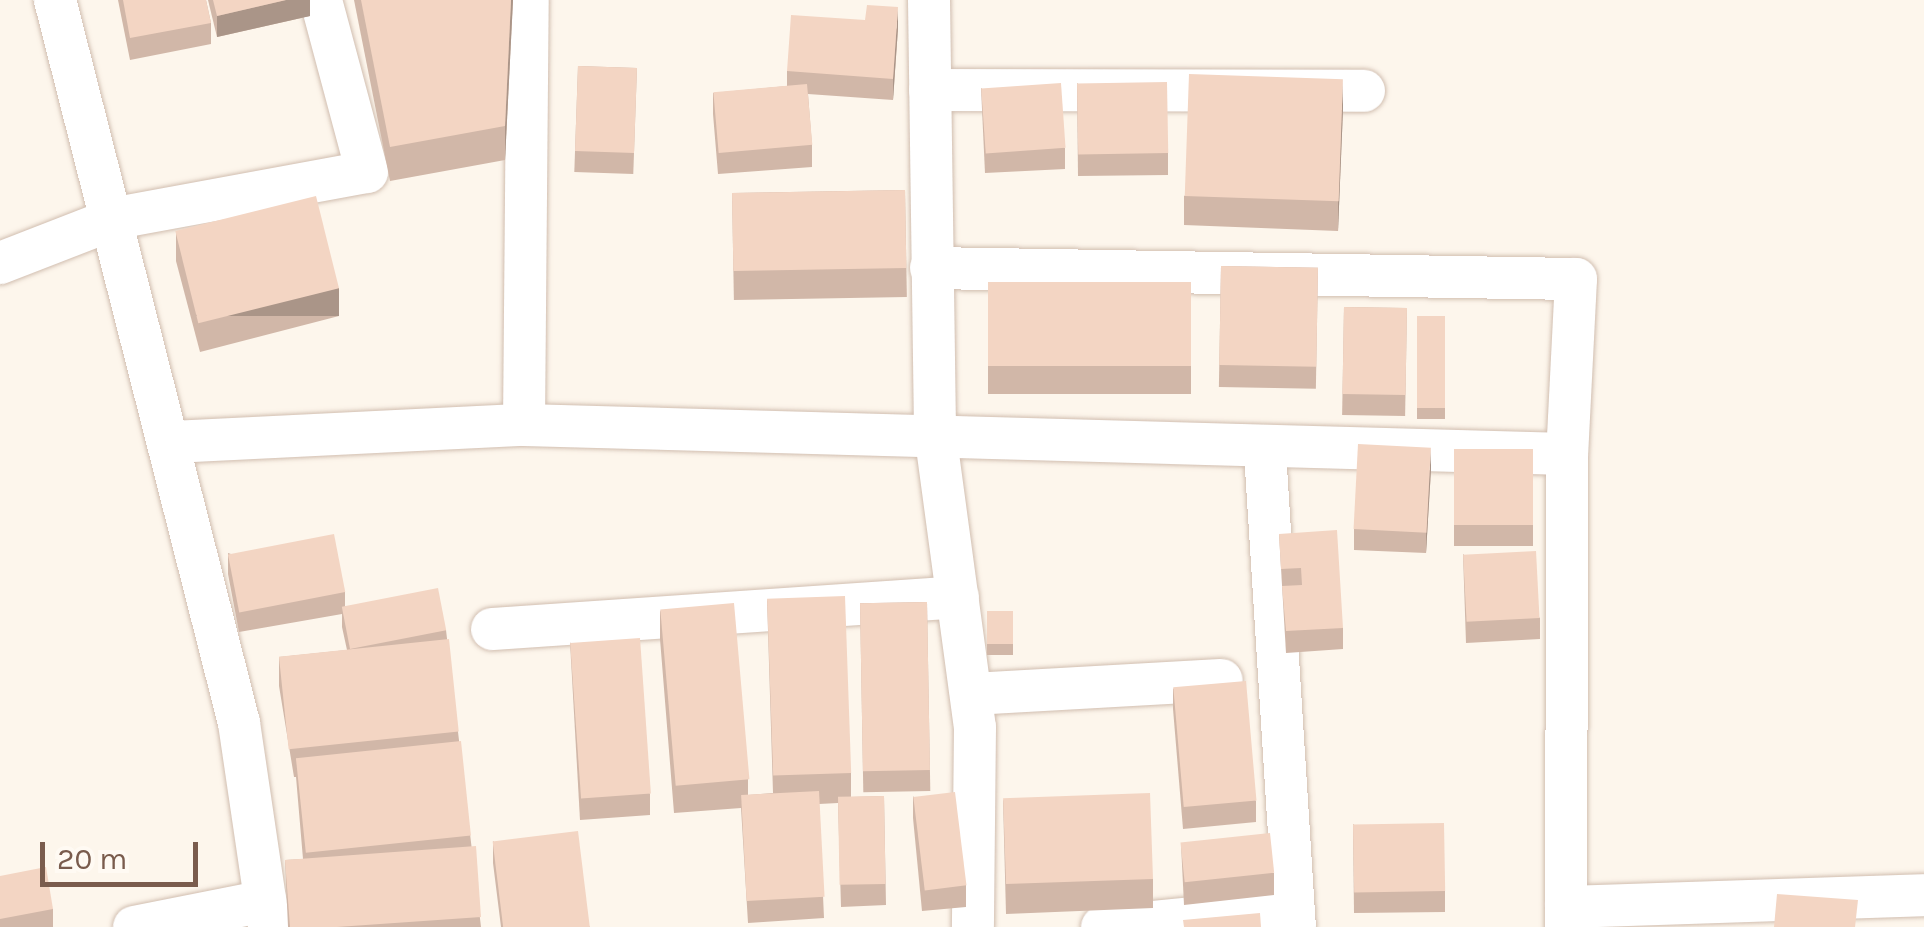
<!DOCTYPE html>
<style>
body{margin:0}
#map{position:relative;width:1924px;height:927px;overflow:hidden;background:#fdf6ec;font-family:Karla,sans-serif}
div>[style]{position:absolute}
.roads{filter:drop-shadow(0 0 2px #d1beb0) drop-shadow(0 0 2px #d1beb0)}
.minor>*{height:42px;margin:-21px;padding:0 21px;transform-origin:21px;border-radius:21px;background:#fff}
.wall>*{inset:0;background:#d1b7a8;transform-origin:0 0}
.shaded-wall>*{inset:0;background:#aa9588;transform-origin:0 0}
.building>*{inset:0;background:#f3d5c3;transform-origin:0 0}
span{translate:-50% -50%;white-space:nowrap;text-align:center;line-height:1.15;-webkit-text-stroke:8px #fffaf3;paint-order:stroke}
.scale{position:absolute;left:40px;top:842px;width:158px;height:45px;box-sizing:border-box;border:5px solid #7a5c4d;border-top:0;padding-left:12px;font-size:30px;line-height:35px;white-space:nowrap;color:#7a5c4d;-webkit-text-stroke:8px #fffaf3;paint-order:stroke}
</style>
<div id="map">
<div class="roads">
<div class="minor">
<div style="left:55px;top:0;width:746px;rotate:75.72deg"></div>
<div style="left:239px;top:723px;width:206px;rotate:81.6deg"></div>
<div style="left:929px;top:0;width:432px;rotate:89.2deg"></div>
<div style="left:935px;top:432px;width:298px;rotate:82.3deg"></div>
<div style="left:975px;top:727px;width:200px;rotate:90.6deg"></div>
<div style="left:930px;top:90px;width:434px;rotate:0.1deg"></div>
<div style="left:0;top:263px;width:124px;rotate:-21.2deg"></div>
<div style="left:116px;top:218px;width:255px;rotate:-10.4deg"></div>
<div style="left:367px;top:172px;width:178px;rotate:-105deg"></div>
<div style="left:931px;top:268px;width:645px;rotate:0.98deg"></div>
<div style="left:1576px;top:279px;width:175px;rotate:92.9deg"></div>
<div style="left:524px;top:425px;width:425px;rotate:-89.5deg"></div>
<div style="left:172px;top:442px;width:352px;rotate:-2.8deg"></div>
<div style="left:524px;top:425px;width:1043px;rotate:1.59deg"></div>
<div style="left:1567px;top:454px;width:473px;rotate:90.1deg"></div>
<div style="left:1265px;top:452px;width:476px;rotate:86.4deg"></div>
<div style="left:492px;top:629px;width:467px;rotate:-3.9deg"></div>
<div style="left:971px;top:694px;width:251px;rotate:-3.2deg"></div>
<div style="left:1566px;top:907px;width:358px;rotate:-1.9deg"></div>
<div style="left:134px;top:927px;width:134px;rotate:-11.2deg"></div>
<div style="left:1102px;top:927px;width:192px;rotate:-5.7deg"></div>
</div>
</div>
<div class="wall">
<div style="clip-path:polygon(118px 0,206px 0,211px 23px,211px 44px,130px 60px)"></div>
<div style="clip-path:polygon(208px 0,310px 0,310px 16px,217px 37px)"></div>
<div style="clip-path:polygon(354px 0,513px 0,505px 160px,390px 181px)"></div>
<div style="clip-path:polygon(898px 28px,893px 100px,808px 94px,812px 145px,812px 167px,718px 174px,713px 114px,713px 93px,787px 86px,787px 71px)"></div>
<div style="left:578px;top:66px;width:59px;height:106px;rotate:2deg"></div>
<div style="clip-path:polygon(1077px 83px,1168px 153px,1168px 175px,1078px 176px)"></div>
<div style="clip-path:polygon(981px 88px,1065px 148px,1065px 169px,985px 173px)"></div>
<div style="clip-path:polygon(1343px 109px,1338px 231px,1184px 225px,1184px 196px)"></div>
<div style="left:905px;top:190px;width:107px;height:173px;rotate:89deg"></div>
<div style="clip-path:polygon(176px 232px,339px 316px,200px 352px,176px 261px)"></div>
<div style="left:1221px;top:266px;width:97px;height:121px;rotate:1deg"></div>
<div style="left:988px;top:282px;width:203px;height:112px"></div>
<div style="left:1344px;top:307px;width:63px;height:108px;rotate:1deg"></div>
<div style="left:1417px;top:316px;width:28px;height:103px"></div>
<div style="left:1454px;top:449px;width:79px;height:97px"></div>
<div style="clip-path:polygon(1431px 469px,1426px 553px,1354px 550px,1354px 529px)"></div>
<div style="clip-path:polygon(1279px 534px,1343px 628px,1343px 649px,1286px 653px)"></div>
<div style="clip-path:polygon(228px 553px,345px 592px,345px 606px,446px 630px,481px 927px,288px 927px,285px 860px,303px 859px,296px 777px,294px 777px,279px 686px,279px 657px,347px 650px,342px 627px,342px 614px,239px 632px,228px 574px)"></div>
<div style="clip-path:polygon(1463px 554px,1540px 618px,1540px 639px,1466px 643px)"></div>
<div style="clip-path:polygon(767px 599px,851px 773px,851px 797px,884px 796px,886px 905px,841px 907px,838px 803px,819px 804px,824px 918px,748px 923px,741px 808px,674px 813px,660px 639px,660px 610px,748px 779px,748px 795px,773px 793px)"></div>
<div style="left:927px;top:602px;width:189px;height:67px;rotate:89deg"></div>
<div style="left:987px;top:611px;width:26px;height:44px"></div>
<div style="clip-path:polygon(570px 642px,650px 794px,650px 815px,580px 820px)"></div>
<div style="clip-path:polygon(1173px 688px,1256px 801px,1256px 822px,1183px 829px,1173px 709px)"></div>
<div style="clip-path:polygon(913px 796px,966px 885px,966px 907px,922px 911px,913px 818px)"></div>
<div style="clip-path:polygon(1003px 800px,1153px 879px,1153px 908px,1006px 914px)"></div>
<div style="clip-path:polygon(1353px 824px,1445px 891px,1445px 912px,1354px 913px)"></div>
<div style="clip-path:polygon(493px 841px,590px 927px,501px 927px,493px 863px)"></div>
<div style="clip-path:polygon(1181px 844px,1274px 873px,1274px 895px,1184px 905px)"></div>
<div style="clip-path:polygon(0 876px,53px 909px,53px 927px,0 927px)"></div>
</div>
<div class="shaded-wall">
<div style="clip-path:polygon(286px 0,310px 0,310px 16px,217px 37px,217px 16px)"></div>
<div style="clip-path:polygon(511px 0,513px 0,505px 160px,505px 126px)"></div>
<div style="clip-path:polygon(898px 7px,898px 28px,893px 100px,893px 79px)"></div>
<div style="clip-path:polygon(1343px 80px,1343px 109px,1338px 231px,1338px 203px)"></div>
<div style="left:339px;top:288px;width:28px;height:143px;rotate:90deg"></div>
<div style="clip-path:polygon(1431px 448px,1431px 469px,1426px 553px,1426px 532px)"></div>
</div>
<div class="building">
<div style="clip-path:polygon(123px 0,206px 0,211px 23px,130px 38px)"></div>
<div style="clip-path:polygon(213px 0,286px 0,217px 16px)"></div>
<div style="clip-path:polygon(361px 0,511px 0,505px 126px,390px 147px)"></div>
<div style="clip-path:polygon(867px 5px,898px 7px,893px 79px,787px 71px,791px 15px,865px 20px)"></div>
<div style="left:578px;top:66px;width:59px;height:85px;rotate:2deg"></div>
<div style="left:1189px;top:74px;width:154px;height:122px;rotate:2deg"></div>
<div style="left:1167px;top:82px;width:71px;height:90px;rotate:89deg"></div>
<div style="left:1061px;top:83px;width:65px;height:80px;rotate:86deg"></div>
<div style="left:807px;top:84px;width:61px;height:94px;rotate:85deg"></div>
<div style="left:905px;top:190px;width:78px;height:173px;rotate:89deg"></div>
<div style="left:316px;top:196px;width:95px;height:145px;rotate:76deg"></div>
<div style="left:1221px;top:266px;width:97px;height:99px;rotate:1deg"></div>
<div style="left:988px;top:282px;width:203px;height:84px"></div>
<div style="left:1344px;top:307px;width:63px;height:87px;rotate:1deg"></div>
<div style="left:1417px;top:316px;width:28px;height:92px"></div>
<div style="left:1358px;top:444px;width:73px;height:85px;rotate:3deg"></div>
<div style="left:1454px;top:449px;width:79px;height:76px"></div>
<div style="clip-path:polygon(1337px 530px,1343px 628px,1286px 631px,1282px 586px,1302px 585px,1301px 568px,1281px 569px,1279px 534px)"></div>
<div style="left:334px;top:534px;width:59px;height:108px;rotate:79deg"></div>
<div style="left:1536px;top:551px;width:67px;height:73px;rotate:87deg"></div>
<div style="left:438px;top:588px;width:43px;height:98px;rotate:79deg"></div>
<div style="left:845px;top:596px;width:177px;height:78px;rotate:88deg"></div>
<div style="left:927px;top:602px;width:168px;height:67px;rotate:89deg"></div>
<div style="left:734px;top:603px;width:177px;height:74px;rotate:85deg"></div>
<div style="left:987px;top:611px;width:26px;height:33px"></div>
<div style="left:640px;top:638px;width:156px;height:70px;rotate:86deg"></div>
<div style="left:449px;top:639px;width:93px;height:171px;rotate:84deg"></div>
<div style="left:1246px;top:681px;width:120px;height:73px;rotate:85deg"></div>
<div style="left:461px;top:741px;width:95px;height:166px;rotate:84deg"></div>
<div style="left:819px;top:791px;width:106px;height:78px;rotate:87deg"></div>
<div style="left:955px;top:792px;width:94px;height:42px;rotate:83deg"></div>
<div style="left:1150px;top:793px;width:86px;height:147px;rotate:88deg"></div>
<div style="left:884px;top:796px;width:88px;height:46px;rotate:89deg"></div>
<div style="left:1444px;top:823px;width:68px;height:91px;rotate:89deg"></div>
<div style="left:578px;top:831px;width:97px;height:86px;rotate:83deg"></div>
<div style="left:1270px;top:833px;width:40px;height:90px;rotate:84deg"></div>
<div style="clip-path:polygon(476px 846px,481px 917px,337px 927px,290px 927px,285px 860px)"></div>
<div style="clip-path:polygon(46px 867px,53px 909px,0 919px,0 876px)"></div>
<div style="clip-path:polygon(1777px 894px,1858px 900px,1855px 927px,1774px 927px)"></div>
<div style="clip-path:polygon(1260px 913px,1261px 927px,1184px 927px,1183px 920px)"></div>
</div>
<div class="scale">20 m</div>
</div>
